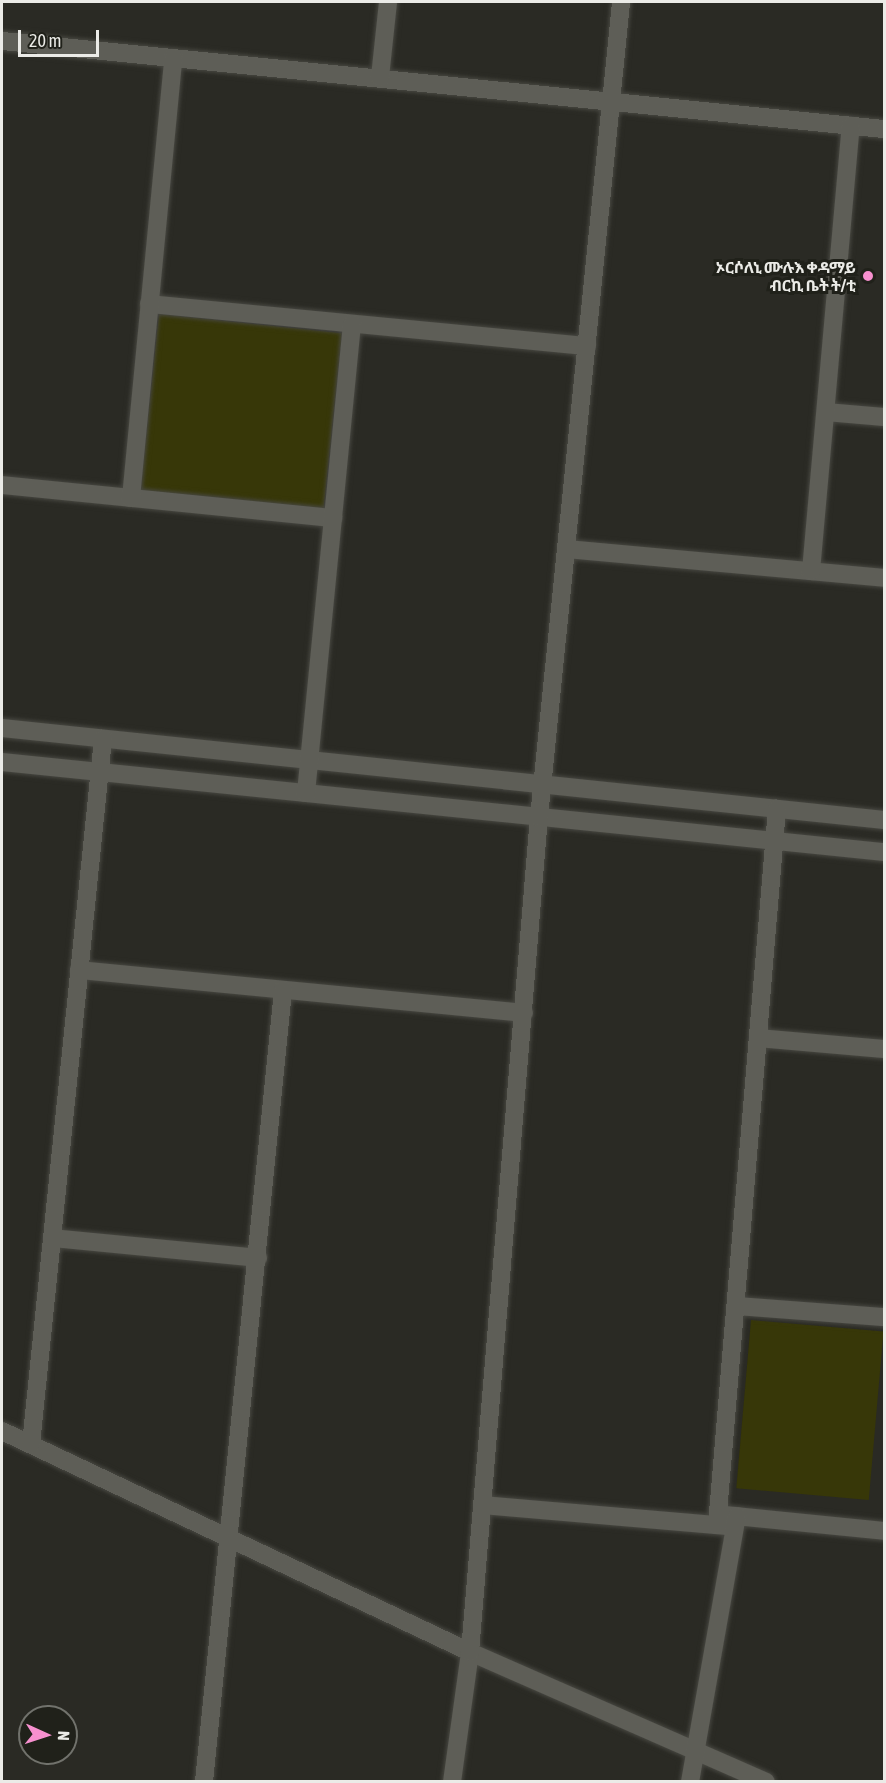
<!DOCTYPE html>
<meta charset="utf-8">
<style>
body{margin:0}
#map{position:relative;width:886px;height:1783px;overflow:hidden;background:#2a2a24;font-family:"Asap Condensed","Noto Sans Ethiopic",sans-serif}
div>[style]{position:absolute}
.green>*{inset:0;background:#373708;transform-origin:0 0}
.roads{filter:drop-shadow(0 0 2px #474741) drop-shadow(0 0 2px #474741)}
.minor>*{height:18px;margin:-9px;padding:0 9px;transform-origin:9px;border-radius:9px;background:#5e5e57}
.dots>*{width:16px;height:16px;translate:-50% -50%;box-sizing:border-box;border:3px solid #20211a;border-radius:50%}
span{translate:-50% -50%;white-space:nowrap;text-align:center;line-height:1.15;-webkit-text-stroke:6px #20211a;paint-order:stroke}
.poi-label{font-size:16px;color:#ebebe7;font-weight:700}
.right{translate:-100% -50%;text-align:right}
.frame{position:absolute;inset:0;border:3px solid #ebebe7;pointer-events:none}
.north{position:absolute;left:18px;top:1705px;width:60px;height:60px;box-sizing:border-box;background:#20211a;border:2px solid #71726c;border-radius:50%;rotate:93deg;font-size:16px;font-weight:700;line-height:24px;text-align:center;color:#ebebe7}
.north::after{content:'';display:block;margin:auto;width:21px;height:27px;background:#f790cf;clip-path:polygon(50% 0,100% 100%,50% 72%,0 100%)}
.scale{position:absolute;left:18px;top:30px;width:81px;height:27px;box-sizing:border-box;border:3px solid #ebebe7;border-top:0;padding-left:8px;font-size:18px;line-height:21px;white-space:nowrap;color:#ebebe7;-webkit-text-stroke:4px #20211a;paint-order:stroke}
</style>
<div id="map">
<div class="green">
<div style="left:159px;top:314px;width:184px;height:178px;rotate:6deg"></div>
<div style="left:751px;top:1320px;width:133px;height:169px;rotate:5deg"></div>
</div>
<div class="roads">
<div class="minor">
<div style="left:2px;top:41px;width:886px;rotate:5.7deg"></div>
<div style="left:380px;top:77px;width:75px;rotate:-83.9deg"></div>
<div style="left:149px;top:304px;width:440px;rotate:5.5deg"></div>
<div style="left:826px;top:412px;width:58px;rotate:4.9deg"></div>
<div style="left:2px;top:485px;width:333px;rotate:5.7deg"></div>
<div style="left:131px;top:498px;width:442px;rotate:-84.5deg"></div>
<div style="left:567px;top:549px;width:318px;rotate:5.2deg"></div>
<div style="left:811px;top:571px;width:447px;rotate:-84.9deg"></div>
<div style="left:2px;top:728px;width:887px;rotate:5.95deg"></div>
<div style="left:2px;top:762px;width:887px;rotate:5.83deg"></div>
<div style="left:306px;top:793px;width:471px;rotate:-84.4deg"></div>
<div style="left:79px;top:970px;width:447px;rotate:5.5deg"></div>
<div style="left:758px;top:1038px;width:126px;rotate:5deg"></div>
<div style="left:52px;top:1238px;width:207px;rotate:5.5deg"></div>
<div style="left:736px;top:1306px;width:148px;rotate:4.3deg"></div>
<div style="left:2px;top:1431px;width:518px;rotate:25.28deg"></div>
<div style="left:470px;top:1652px;width:323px;rotate:23.7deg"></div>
<div style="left:31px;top:1444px;width:709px;rotate:-84.17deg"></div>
<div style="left:482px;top:1505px;width:246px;rotate:4.9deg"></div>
<div style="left:725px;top:1515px;width:160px;rotate:5.7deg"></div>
<div style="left:717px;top:1525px;width:719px;rotate:-85.21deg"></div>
<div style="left:204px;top:1782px;width:796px;rotate:-84.3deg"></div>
<div style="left:452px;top:1782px;width:131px;rotate:-82.1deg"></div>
<div style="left:470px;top:1652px;width:838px;rotate:-85.28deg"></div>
<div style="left:539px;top:817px;width:819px;rotate:-84.25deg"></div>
<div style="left:690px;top:1782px;width:270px;rotate:-80deg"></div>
</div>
</div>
<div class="dots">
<div style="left:868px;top:276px;background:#f790cf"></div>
</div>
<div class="poi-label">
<span class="right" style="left:856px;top:276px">ኦርሶለኒ ሙሉእ ቀዳማይ<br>ብርኪ ቤት ት/ቲ</span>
</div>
<div class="frame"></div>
<div class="north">N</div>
<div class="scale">20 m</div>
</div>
